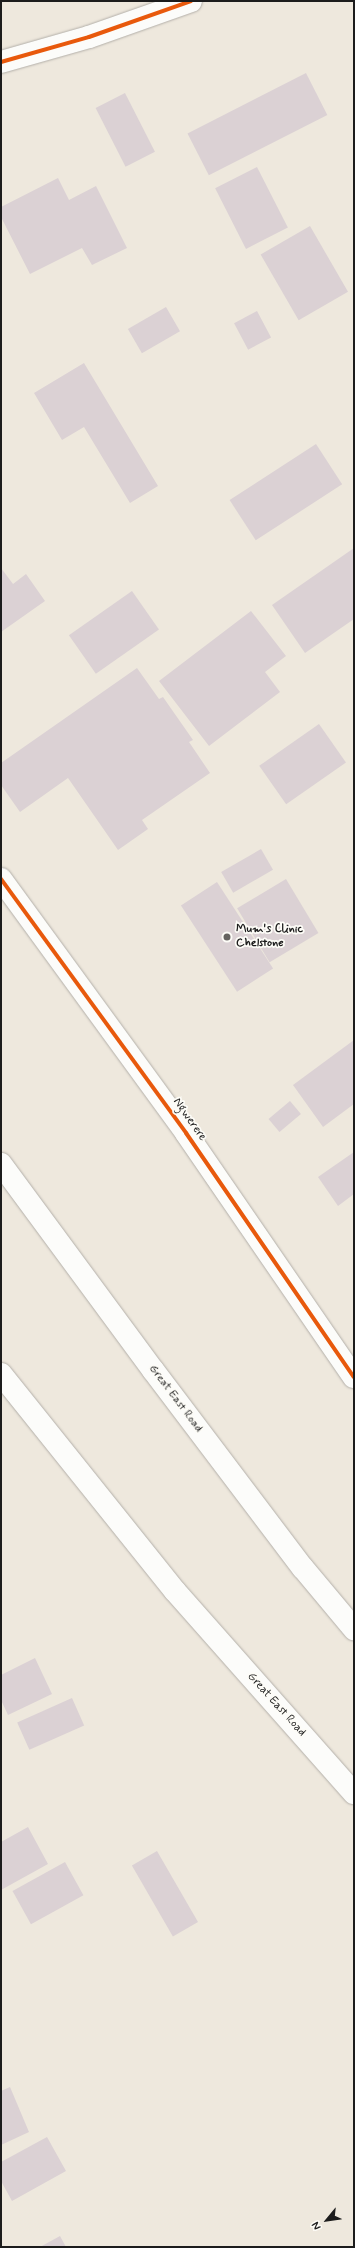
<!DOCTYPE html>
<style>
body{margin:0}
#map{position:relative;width:355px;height:2248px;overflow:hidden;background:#eee8dd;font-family:Mynerve,sans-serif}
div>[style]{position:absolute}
.building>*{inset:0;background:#dbd1d4;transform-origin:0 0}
.roads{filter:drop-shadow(0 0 1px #b3afa9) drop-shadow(0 0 1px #b3afa9)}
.minor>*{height:22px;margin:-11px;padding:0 11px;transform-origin:11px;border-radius:11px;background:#fcfcfa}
.primary>*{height:22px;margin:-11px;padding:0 11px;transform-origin:11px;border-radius:11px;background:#fcfcfa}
.cycleway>*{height:4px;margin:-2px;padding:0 2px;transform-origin:2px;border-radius:2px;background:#e8590c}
.dots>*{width:11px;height:11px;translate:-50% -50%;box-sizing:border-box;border:2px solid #fdfcf7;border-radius:50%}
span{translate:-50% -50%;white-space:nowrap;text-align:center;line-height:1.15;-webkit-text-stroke:3.5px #fdfcf7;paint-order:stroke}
.poi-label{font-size:12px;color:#1c1c1c;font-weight:700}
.left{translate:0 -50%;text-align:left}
.street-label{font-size:12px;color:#1c1c1c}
.frame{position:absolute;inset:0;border:2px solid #1c1c1c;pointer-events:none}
.north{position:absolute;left:307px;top:2200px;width:40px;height:40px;-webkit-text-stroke:3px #fdfcf7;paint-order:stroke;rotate:241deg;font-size:11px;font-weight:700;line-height:16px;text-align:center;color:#1c1c1c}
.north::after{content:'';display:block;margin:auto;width:14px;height:18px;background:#1c1c1c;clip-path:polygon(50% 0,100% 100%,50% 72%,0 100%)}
</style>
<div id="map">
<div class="building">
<div style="left:306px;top:73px;width:47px;height:133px;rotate:63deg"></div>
<div style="left:125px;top:93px;width:66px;height:33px;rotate:63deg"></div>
<div style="left:257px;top:167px;width:68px;height:47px;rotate:63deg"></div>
<div style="clip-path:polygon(58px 178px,69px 200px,96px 186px,127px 248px,92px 265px,82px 248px,30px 274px,1px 217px,1px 207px)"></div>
<div style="left:310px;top:226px;width:76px;height:57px;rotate:60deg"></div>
<div style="left:166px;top:307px;width:28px;height:44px;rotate:60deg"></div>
<div style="left:257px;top:311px;width:30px;height:26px;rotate:62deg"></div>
<div style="clip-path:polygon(84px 363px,158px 486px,130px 503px,84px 427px,62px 440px,34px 393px)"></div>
<div style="left:316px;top:444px;width:48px;height:103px;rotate:57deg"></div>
<div style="clip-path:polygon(354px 548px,354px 619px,305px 653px,272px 605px)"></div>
<div style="clip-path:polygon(1px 568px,13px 584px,26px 574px,45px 601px,1px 632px)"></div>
<div style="left:132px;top:591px;width:47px;height:77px;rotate:55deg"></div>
<div style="clip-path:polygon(251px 611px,286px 656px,265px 672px,280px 692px,209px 746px,159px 681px)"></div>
<div style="clip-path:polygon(137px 668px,159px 699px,163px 697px,193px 740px,189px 742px,210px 773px,142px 820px,148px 829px,118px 850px,68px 778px,20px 812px,1px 785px,1px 763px)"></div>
<div style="left:319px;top:724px;width:47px;height:73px;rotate:55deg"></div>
<div style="left:261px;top:849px;width:24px;height:46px;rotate:60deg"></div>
<div style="left:286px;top:879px;width:63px;height:57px;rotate:59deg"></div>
<div style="left:217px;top:882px;width:103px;height:43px;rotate:57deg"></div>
<div style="clip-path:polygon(354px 1040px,354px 1104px,323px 1127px,293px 1085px)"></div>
<div style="left:290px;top:1101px;width:17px;height:28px;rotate:50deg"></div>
<div style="clip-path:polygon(354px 1152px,354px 1194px,338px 1206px,318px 1177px)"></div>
<div style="clip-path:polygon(35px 1658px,52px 1694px,8px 1715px,1px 1700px,1px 1675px)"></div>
<div style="left:72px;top:1698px;width:30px;height:60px;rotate:66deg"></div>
<div style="clip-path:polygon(28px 1827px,48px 1864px,1px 1890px,1px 1842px)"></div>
<div style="left:157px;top:1851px;width:82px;height:29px;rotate:60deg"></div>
<div style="left:65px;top:1862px;width:38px;height:60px;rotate:61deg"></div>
<div style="clip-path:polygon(10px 2087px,29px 2132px,1px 2145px,1px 2091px)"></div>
<div style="clip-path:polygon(47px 2137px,66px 2171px,12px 2201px,1px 2181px,1px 2162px)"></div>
<div style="clip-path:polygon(60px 2236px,66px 2247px,40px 2247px)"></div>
</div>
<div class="roads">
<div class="minor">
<div style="left:1px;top:62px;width:91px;rotate:-15.9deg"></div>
<div style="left:89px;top:37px;width:108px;rotate:-19.4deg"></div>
<div style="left:1px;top:879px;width:314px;rotate:53.9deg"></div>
<div style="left:186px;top:1133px;width:296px;rotate:55.5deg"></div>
</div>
<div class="primary">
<div style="left:1px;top:1164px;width:256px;rotate:53.6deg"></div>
<div style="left:153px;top:1370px;width:248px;rotate:52.9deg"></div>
<div style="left:303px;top:1568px;width:80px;rotate:50.1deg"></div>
<div style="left:1px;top:1374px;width:278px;rotate:51.3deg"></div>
<div style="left:175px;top:1591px;width:270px;rotate:48.5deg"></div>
</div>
</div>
<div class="cycleway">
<div style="left:1px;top:62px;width:91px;rotate:-15.9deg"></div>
<div style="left:89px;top:37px;width:108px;rotate:-19.4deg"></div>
<div style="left:1px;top:879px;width:314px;rotate:53.9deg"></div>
<div style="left:186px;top:1133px;width:296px;rotate:55.5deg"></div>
</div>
<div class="dots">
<div style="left:227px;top:937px;background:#666360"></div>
</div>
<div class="poi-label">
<span class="left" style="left:236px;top:937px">Mum's Clinic<br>Chelstone</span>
</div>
<div class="street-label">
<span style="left:189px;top:1120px;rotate:55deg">Ngwerere</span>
<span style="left:175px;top:1399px;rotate:53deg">Great East Road</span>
<span style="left:276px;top:1705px;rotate:48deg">Great East Road</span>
</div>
<div class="frame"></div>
<div class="north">N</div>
</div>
